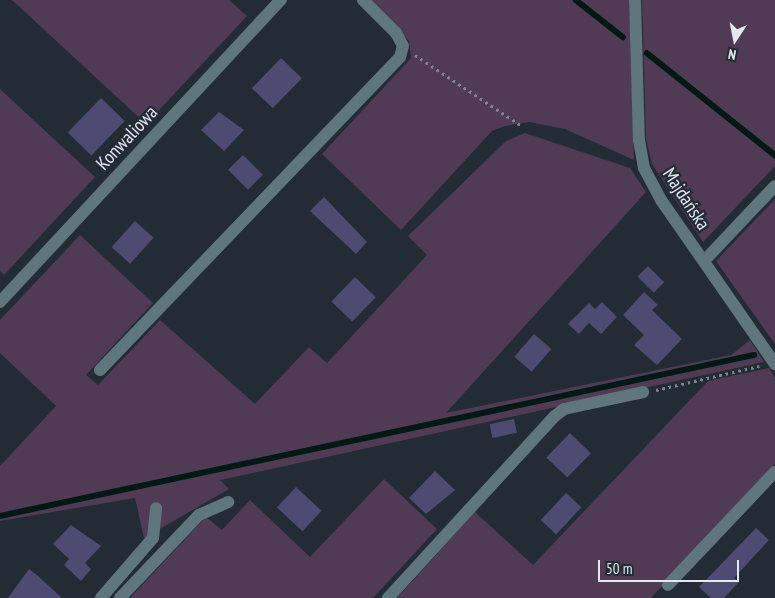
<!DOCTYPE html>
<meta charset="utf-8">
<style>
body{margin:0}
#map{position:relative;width:775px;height:598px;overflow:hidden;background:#232b35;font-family:"PT Sans Narrow",sans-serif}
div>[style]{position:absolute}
.green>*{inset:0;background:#513a54}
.stream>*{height:5.5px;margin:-2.75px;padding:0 2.75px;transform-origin:2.75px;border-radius:2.75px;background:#001915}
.building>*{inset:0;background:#4e4a72;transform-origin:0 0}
.path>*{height:3px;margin-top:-1.5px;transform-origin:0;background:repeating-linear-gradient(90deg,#7f858e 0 2.5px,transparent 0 6.5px)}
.minor>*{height:12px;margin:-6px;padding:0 6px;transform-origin:6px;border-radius:6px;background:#5f767d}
span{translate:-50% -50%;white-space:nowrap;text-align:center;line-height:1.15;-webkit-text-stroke:4.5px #232b35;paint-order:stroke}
.street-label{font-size:19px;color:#e4e9ef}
.north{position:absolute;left:710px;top:15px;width:50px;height:50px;-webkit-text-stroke:4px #232b35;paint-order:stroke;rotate:191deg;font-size:14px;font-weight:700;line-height:20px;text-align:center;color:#e4e9ef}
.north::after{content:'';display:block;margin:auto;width:18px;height:22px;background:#e4e9ef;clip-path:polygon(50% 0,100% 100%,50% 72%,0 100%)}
.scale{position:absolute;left:598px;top:560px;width:141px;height:22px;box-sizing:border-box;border:2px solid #e4e9ef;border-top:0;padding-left:6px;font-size:15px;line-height:18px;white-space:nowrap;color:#e4e9ef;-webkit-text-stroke:4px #232b35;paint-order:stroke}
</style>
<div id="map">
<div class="green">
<div style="clip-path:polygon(12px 0,229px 0,247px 16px,146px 124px)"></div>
<div style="clip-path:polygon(370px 0,629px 0,634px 160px,565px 129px,529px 122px,505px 126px,492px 131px,401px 230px,322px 154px,411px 58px,409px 41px)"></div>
<div style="clip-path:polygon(642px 0,775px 0,775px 166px,703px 242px,652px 164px,646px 139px)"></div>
<div style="clip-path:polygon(0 89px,95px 177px,4px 275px,0 271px)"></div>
<div style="clip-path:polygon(525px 133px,630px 168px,646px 192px,446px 413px,731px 355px,750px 340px,764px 362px,220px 480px,229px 489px,144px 538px,135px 498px,0 521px,0 466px,56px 406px,0 353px,0 320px,80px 235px,153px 303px,86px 375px,98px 385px,160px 320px,255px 404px,309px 347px,327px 363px,427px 255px,408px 236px,506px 141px)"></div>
<div style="clip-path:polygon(775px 199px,775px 344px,716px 261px)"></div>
<div style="clip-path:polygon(769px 368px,775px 378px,775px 464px,651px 598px,397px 598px,475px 512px,533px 565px,708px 381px)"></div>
<div style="clip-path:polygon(384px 479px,437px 529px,373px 598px,130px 598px,206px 517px,222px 530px,250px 500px,310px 557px)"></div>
</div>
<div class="stream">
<div style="left:576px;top:0;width:60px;rotate:38.2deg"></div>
<div style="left:647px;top:53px;width:164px;rotate:38.6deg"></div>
<div style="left:0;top:516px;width:771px;rotate:-12.05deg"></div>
</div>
<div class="building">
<div style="left:281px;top:58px;width:29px;height:42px;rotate:44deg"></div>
<div style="left:101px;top:98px;width:33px;height:48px;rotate:44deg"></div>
<div style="clip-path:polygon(219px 112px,244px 130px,224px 151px,201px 130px)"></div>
<div style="left:243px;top:155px;width:28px;height:21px;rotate:45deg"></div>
<div style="clip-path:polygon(324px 197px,367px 242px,356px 254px,310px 211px)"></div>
<div style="left:135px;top:221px;width:25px;height:35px;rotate:42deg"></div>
<div style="left:648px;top:266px;width:23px;height:15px;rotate:45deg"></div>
<div style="left:355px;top:277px;width:29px;height:34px;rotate:44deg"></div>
<div style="clip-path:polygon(644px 292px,658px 305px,652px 310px,682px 339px,657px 365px,634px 345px,644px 335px,623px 315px)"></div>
<div style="clip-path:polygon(602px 302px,617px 317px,601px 334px,589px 323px,579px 334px,568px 324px,589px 303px,595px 309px)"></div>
<div style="left:534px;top:334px;width:23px;height:30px;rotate:41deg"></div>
<div style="left:514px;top:419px;width:14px;height:25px;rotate:78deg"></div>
<div style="left:570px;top:433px;width:29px;height:34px;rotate:44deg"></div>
<div style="clip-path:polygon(435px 471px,455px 490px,426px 514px,409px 498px)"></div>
<div style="left:296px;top:487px;width:35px;height:28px;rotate:43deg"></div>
<div style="left:566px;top:493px;width:21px;height:37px;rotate:43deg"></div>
<div style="clip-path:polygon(71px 525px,101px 546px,85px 563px,91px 569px,81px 581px,64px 565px,69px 559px,53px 544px)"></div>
<div style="clip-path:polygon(756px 528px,769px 540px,734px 578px,739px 582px,724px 598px,711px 598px,699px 587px)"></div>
<div style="clip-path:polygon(29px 569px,38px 576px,62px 598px,8px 598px)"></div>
</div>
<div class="path">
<div style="left:415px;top:55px;width:128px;rotate:33.6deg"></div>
<div style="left:656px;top:390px;width:106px;rotate:-13.1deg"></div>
</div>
<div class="minor">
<div style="left:635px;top:0;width:140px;rotate:88.4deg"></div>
<div style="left:639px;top:140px;width:28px;rotate:80deg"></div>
<div style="left:644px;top:168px;width:36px;rotate:62deg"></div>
<div style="left:661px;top:200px;width:200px;rotate:55.2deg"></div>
<div style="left:704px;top:261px;width:103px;rotate:-46.6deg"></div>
<div style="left:0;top:302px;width:413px;rotate:-47.1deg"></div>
<div style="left:100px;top:370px;width:434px;rotate:-46.2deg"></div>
<div style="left:400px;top:57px;width:11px;rotate:-75deg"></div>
<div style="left:403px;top:46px;width:15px;rotate:-118deg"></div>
<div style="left:396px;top:33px;width:47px;rotate:-135deg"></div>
<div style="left:668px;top:585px;width:156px;rotate:-46.6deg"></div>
<div style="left:101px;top:598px;width:79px;rotate:-49.1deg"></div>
<div style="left:153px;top:538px;width:30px;rotate:-84deg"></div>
<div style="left:120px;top:598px;width:115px;rotate:-46.4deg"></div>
<div style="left:199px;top:515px;width:32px;rotate:-24deg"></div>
<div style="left:388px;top:598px;width:247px;rotate:-47.5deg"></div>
<div style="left:555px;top:416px;width:11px;rotate:-38deg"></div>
<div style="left:564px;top:409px;width:81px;rotate:-12.1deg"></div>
</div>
<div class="street-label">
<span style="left:127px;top:138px;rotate:-47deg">Konwaliowa</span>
<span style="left:686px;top:199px;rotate:57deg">Majdańska</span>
</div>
<div class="north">N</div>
<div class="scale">50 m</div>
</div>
